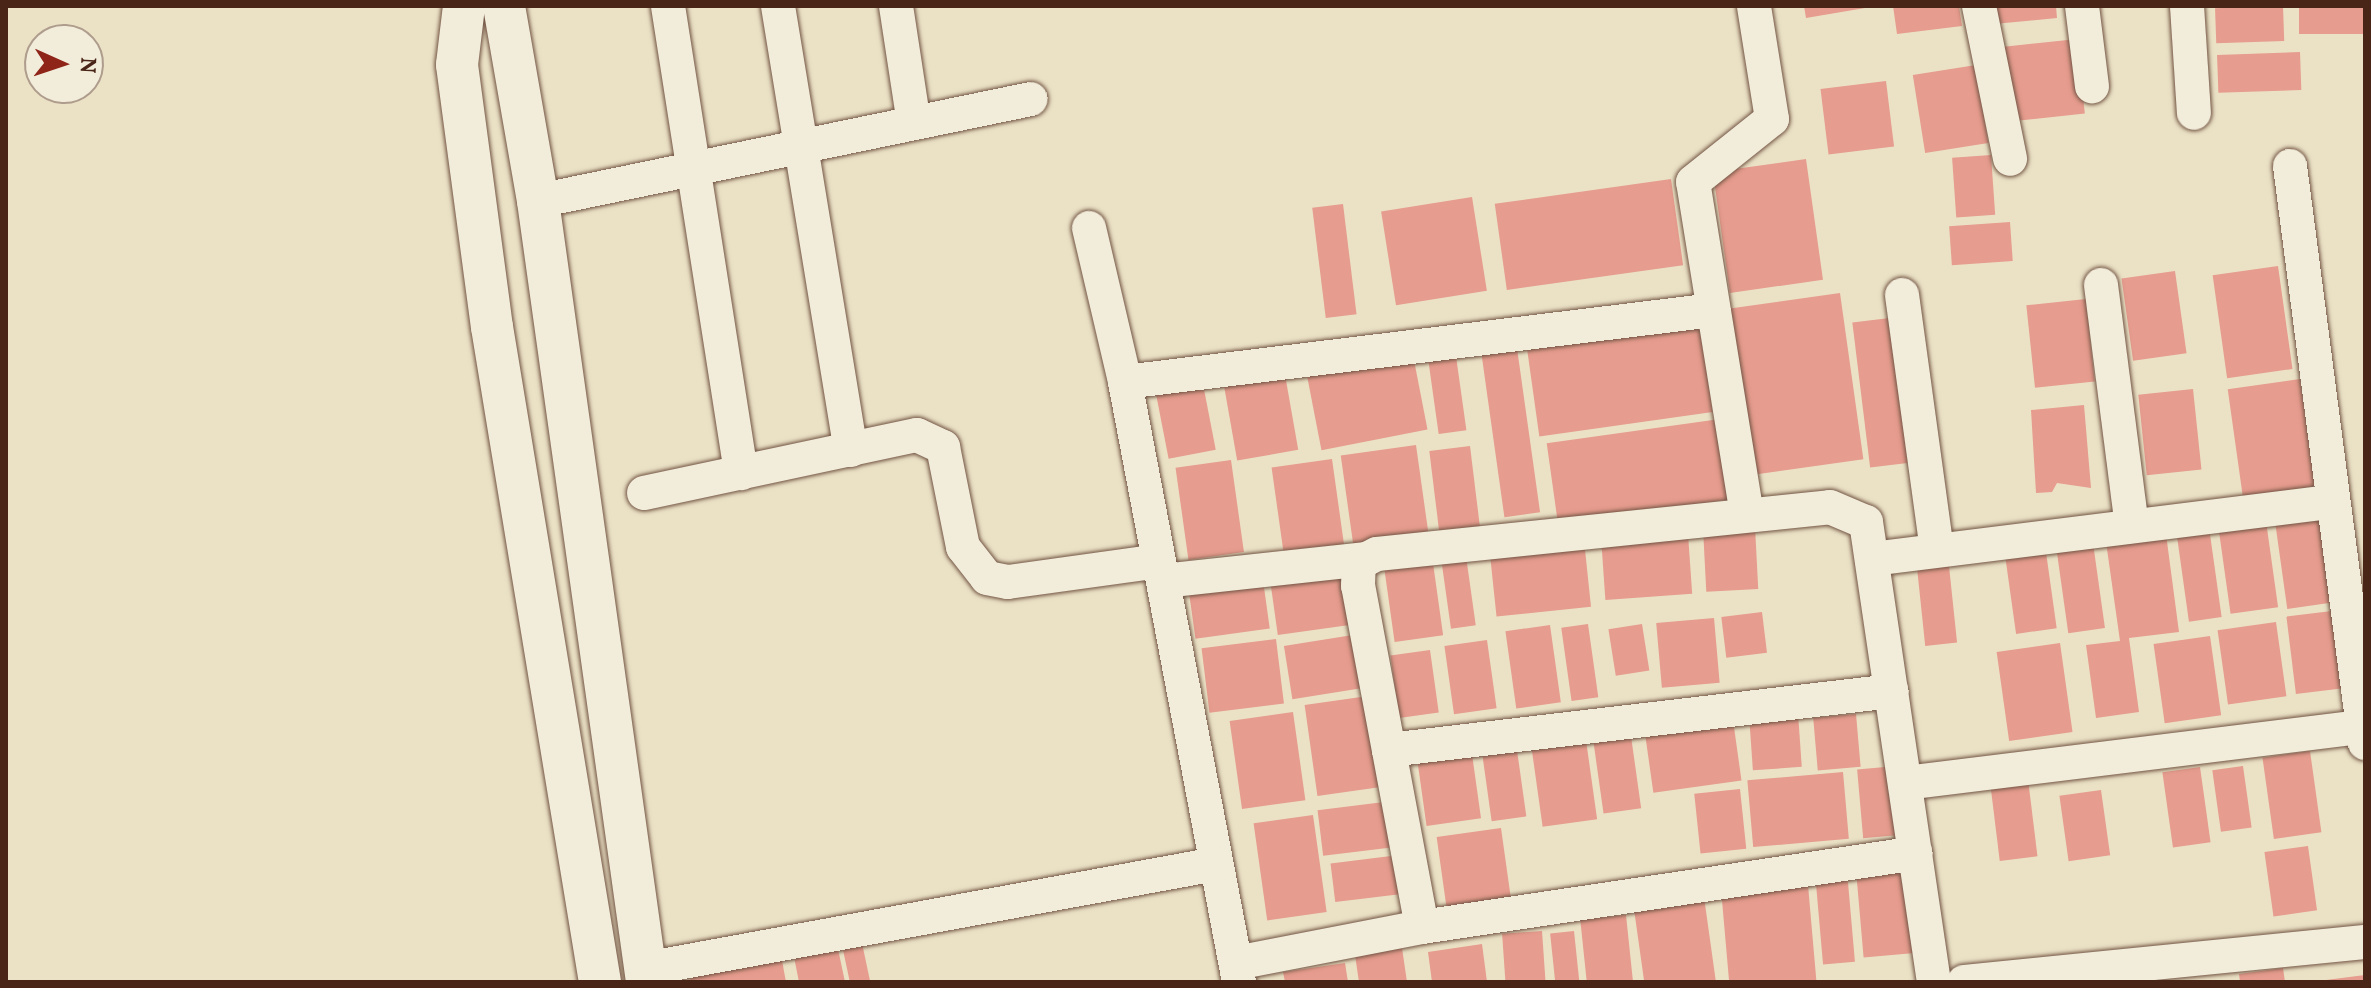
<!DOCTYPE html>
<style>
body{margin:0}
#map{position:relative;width:2371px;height:988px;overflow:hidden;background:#ebe2c6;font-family:Vollkorn,serif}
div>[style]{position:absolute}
.building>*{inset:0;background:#e69c8e;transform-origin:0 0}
.roads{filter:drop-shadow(0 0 2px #725443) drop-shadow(0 0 2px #725443)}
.minor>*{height:34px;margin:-17px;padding:0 17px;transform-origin:17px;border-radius:17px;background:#f2ecda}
.tertiary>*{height:42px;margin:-21px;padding:0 21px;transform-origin:21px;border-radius:21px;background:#f2ecda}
span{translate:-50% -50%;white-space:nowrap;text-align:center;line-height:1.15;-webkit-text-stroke:6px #f2ecda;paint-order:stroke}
.frame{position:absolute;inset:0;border:8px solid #492517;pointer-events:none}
.north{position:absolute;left:24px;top:24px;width:80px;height:80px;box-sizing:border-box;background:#f2ecda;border:2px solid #ae9c8c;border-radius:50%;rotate:93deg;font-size:22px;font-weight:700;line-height:32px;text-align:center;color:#492517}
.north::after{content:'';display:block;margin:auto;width:28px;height:36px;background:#8f2418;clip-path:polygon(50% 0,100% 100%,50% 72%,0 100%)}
</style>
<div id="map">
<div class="building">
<div style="clip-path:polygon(1804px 6px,1865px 6px,1865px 8px,1806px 18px)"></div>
<div style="clip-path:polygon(1893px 6px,1959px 6px,1962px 26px,1897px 34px)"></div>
<div style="clip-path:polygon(1992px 6px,2056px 6px,2057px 18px,1994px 24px)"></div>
<div style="left:2283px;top:6px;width:35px;height:68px;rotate:88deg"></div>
<div style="left:2299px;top:6px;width:66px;height:28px"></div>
<div style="left:2077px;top:39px;width:75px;height:76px;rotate:84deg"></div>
<div style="left:2300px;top:52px;width:38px;height:83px;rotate:88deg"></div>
<div style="left:1976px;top:65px;width:79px;height:64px;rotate:81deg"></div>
<div style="left:1886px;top:81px;width:66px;height:66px;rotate:83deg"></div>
<div style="left:1991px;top:155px;width:60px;height:39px;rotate:86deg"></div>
<div style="left:1806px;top:159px;width:122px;height:94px;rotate:82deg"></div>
<div style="left:1671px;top:179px;width:87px;height:178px;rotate:82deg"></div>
<div style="left:1472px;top:197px;width:95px;height:92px;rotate:81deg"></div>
<div style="left:1343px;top:204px;width:111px;height:31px;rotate:83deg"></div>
<div style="left:2010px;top:222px;width:39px;height:61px;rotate:86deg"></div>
<div style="left:2278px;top:266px;width:104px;height:66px;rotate:82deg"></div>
<div style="left:2175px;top:271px;width:83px;height:54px;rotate:82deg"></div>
<div style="left:1840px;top:293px;width:168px;height:120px;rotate:82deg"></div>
<div style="left:2086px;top:299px;width:83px;height:60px;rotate:84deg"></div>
<div style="left:1699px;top:315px;width:98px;height:175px;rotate:82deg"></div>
<div style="left:1898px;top:317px;width:146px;height:46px;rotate:83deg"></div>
<div style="left:1516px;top:341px;width:173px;height:36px;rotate:82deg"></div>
<div style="left:1455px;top:349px;width:82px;height:28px;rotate:82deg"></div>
<div style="left:1413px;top:355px;width:76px;height:108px;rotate:79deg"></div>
<div style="left:1284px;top:369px;width:82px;height:62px;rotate:80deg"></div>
<div style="left:1202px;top:379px;width:72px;height:48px;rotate:79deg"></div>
<div style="left:2300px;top:379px;width:115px;height:73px;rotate:82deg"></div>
<div style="left:2193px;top:389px;width:81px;height:55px;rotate:84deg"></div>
<div style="clip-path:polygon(2084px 405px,2091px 488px,2057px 483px,2052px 492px,2036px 493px,2031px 410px)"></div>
<div style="left:1720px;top:419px;width:81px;height:175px;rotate:82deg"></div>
<div style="left:1416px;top:445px;width:91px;height:76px;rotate:82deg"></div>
<div style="left:1470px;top:446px;width:93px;height:41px;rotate:83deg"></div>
<div style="left:1332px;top:459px;width:93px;height:61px;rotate:82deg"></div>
<div style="left:1231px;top:460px;width:93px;height:56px;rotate:82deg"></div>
<div style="left:2323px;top:511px;width:92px;height:49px;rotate:82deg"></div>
<div style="left:2208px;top:520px;width:98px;height:33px;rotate:82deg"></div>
<div style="left:2266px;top:521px;width:87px;height:48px;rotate:82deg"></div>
<div style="left:1755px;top:527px;width:62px;height:52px;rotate:87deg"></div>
<div style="left:1688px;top:534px;width:60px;height:87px;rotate:86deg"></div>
<div style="clip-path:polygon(2166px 534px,2179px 632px,2129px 638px,2139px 712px,2096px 718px,2086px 645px,2120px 641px,2106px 542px)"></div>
<div style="left:2092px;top:536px;width:93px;height:37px;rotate:82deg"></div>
<div style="left:1584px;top:540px;width:67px;height:95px;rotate:84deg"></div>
<div style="left:2045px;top:545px;width:84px;height:41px;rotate:82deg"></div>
<div style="left:1432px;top:556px;width:80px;height:49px;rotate:82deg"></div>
<div style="left:1466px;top:556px;width:70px;height:25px;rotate:82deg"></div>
<div style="left:1261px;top:566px;width:63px;height:75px;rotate:82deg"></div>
<div style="left:1949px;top:566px;width:77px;height:32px;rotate:84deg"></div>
<div style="left:1345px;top:567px;width:58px;height:76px;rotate:82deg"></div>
<div style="left:2340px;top:610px;width:78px;height:54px;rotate:83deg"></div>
<div style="left:1762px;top:612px;width:41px;height:41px;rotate:83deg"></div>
<div style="left:1714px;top:618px;width:65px;height:58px;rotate:85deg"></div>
<div style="left:2276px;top:622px;width:75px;height:59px;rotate:82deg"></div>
<div style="left:1588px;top:624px;width:74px;height:27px;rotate:82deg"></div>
<div style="left:1642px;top:624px;width:47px;height:34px;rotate:81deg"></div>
<div style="left:1550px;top:625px;width:78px;height:45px;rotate:82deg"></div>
<div style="left:1359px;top:634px;width:54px;height:76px;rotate:81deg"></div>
<div style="left:2210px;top:636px;width:80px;height:57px;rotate:82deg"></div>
<div style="left:1276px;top:639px;width:65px;height:75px;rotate:83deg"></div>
<div style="left:1487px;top:640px;width:69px;height:43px;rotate:82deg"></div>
<div style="left:2060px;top:643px;width:90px;height:64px;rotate:82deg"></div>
<div style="left:1430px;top:650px;width:63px;height:40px;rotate:82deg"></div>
<div style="left:1368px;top:696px;width:92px;height:64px;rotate:82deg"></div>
<div style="left:1293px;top:712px;width:89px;height:64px;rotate:82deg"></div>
<div style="left:1798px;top:713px;width:54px;height:49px;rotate:86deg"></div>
<div style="left:1856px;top:714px;width:53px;height:43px;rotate:85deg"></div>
<div style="left:1733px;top:720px;width:61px;height:89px;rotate:82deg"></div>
<div style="left:1585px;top:733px;width:87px;height:55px;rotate:82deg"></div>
<div style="left:1631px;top:736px;width:73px;height:38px;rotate:82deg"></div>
<div style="left:1471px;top:747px;width:72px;height:55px;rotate:82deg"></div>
<div style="left:1517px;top:750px;width:67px;height:35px;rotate:82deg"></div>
<div style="left:2310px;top:751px;width:82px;height:48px;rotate:82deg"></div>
<div style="left:1896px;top:766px;width:69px;height:39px;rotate:85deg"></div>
<div style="left:2243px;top:766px;width:62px;height:31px;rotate:82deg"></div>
<div style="left:2200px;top:767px;width:76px;height:38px;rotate:82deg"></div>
<div style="left:2027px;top:771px;width:86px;height:38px;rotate:83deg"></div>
<div style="left:1843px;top:772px;width:67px;height:96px;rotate:85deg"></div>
<div style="left:1740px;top:789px;width:60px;height:46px;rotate:84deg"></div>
<div style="left:2101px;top:790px;width:66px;height:42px;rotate:82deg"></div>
<div style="left:1392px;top:801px;width:46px;height:75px;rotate:83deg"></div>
<div style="left:1313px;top:815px;width:98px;height:60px;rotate:82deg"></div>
<div style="left:1501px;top:828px;width:79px;height:65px;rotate:82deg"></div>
<div style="left:2308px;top:846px;width:65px;height:44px;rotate:82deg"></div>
<div style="left:1399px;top:855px;width:39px;height:69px;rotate:83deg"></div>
<div style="left:1910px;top:868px;width:85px;height:54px;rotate:85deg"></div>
<div style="left:1847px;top:871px;width:91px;height:32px;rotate:85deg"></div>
<div style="left:1808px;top:885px;width:96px;height:87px;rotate:85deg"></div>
<div style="left:1704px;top:897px;width:86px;height:71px;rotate:82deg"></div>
<div style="left:1626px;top:915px;width:67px;height:46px;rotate:84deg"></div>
<div style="left:1542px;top:931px;width:51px;height:40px;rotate:86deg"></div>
<div style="left:1574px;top:931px;width:51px;height:24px;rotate:84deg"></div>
<div style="left:862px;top:943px;width:40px;height:20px;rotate:78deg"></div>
<div style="clip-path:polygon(1482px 944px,1487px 982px,1432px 982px,1428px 952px)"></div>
<div style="clip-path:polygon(1402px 948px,1407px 982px,1359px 982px,1355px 955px)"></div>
<div style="clip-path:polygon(838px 949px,845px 982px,799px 982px,794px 957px)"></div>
<div style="clip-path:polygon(781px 955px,786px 982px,691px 982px,689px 974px)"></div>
<div style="clip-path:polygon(1345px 963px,1348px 982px,1285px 982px,1283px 972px)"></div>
<div style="clip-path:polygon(2283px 968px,2285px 982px,2240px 982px,2239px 974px)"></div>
<div style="clip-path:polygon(2365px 975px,2365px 982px,2326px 982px,2326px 980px)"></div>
</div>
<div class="roads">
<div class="minor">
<div style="left:668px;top:6px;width:473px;rotate:81.1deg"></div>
<div style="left:778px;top:6px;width:450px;rotate:80.7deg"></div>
<div style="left:896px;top:6px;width:118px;rotate:81.3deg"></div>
<div style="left:1979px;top:6px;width:156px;rotate:78.5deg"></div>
<div style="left:2082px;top:6px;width:81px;rotate:82.9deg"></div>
<div style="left:2187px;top:6px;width:107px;rotate:86.3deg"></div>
<div style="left:2290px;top:166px;width:582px;rotate:82.59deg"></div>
<div style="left:538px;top:201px;width:503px;rotate:-11.69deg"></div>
<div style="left:1089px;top:228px;width:158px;rotate:76.8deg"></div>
<div style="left:1125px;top:382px;width:611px;rotate:79.24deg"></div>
<div style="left:2101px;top:285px;width:243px;rotate:82.7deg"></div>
<div style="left:1902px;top:295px;width:257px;rotate:82.2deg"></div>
<div style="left:1125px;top:382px;width:593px;rotate:-6.97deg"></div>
<div style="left:644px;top:493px;width:279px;rotate:-12deg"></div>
<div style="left:917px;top:435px;width:29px;rotate:25deg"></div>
<div style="left:943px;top:447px;width:102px;rotate:78.7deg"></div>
<div style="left:963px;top:547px;width:39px;rotate:52deg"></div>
<div style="left:987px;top:578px;width:21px;rotate:11deg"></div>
<div style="left:1008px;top:582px;width:152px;rotate:-7.9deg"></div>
<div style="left:1747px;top:515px;width:337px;rotate:-99.2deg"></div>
<div style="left:1693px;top:182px;width:101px;rotate:-38.6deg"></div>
<div style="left:1772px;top:119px;width:114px;rotate:-99.1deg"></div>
<div style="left:1872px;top:559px;width:461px;rotate:-7.1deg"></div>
<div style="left:1163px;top:581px;width:205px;rotate:-6.2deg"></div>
<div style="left:1389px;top:750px;width:506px;rotate:-6.69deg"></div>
<div style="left:1905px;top:783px;width:461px;rotate:-7deg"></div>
<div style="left:1422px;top:927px;width:347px;rotate:-100.6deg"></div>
<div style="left:1358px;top:586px;width:23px;rotate:-88deg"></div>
<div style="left:1359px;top:563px;width:20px;rotate:-27deg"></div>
<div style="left:1377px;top:554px;width:455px;rotate:-5.9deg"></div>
<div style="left:1830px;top:507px;width:39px;rotate:23deg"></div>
<div style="left:1866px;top:522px;width:465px;rotate:81.6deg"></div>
<div style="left:1236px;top:963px;width:189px;rotate:-11deg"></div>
<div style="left:1422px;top:927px;width:499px;rotate:-8.5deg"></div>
<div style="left:645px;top:969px;width:581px;rotate:-10.42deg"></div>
<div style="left:1964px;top:982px;width:403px;rotate:-5.7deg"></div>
</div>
<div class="tertiary">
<div style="left:464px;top:6px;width:59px;rotate:96.8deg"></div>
<div style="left:457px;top:65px;width:264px;rotate:82.4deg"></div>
<div style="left:492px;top:327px;width:664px;rotate:80.64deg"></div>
<div style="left:504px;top:6px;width:198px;rotate:80.1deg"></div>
<div style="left:538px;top:201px;width:789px;rotate:82.05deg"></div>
</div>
</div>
<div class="frame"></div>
<div class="north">N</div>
</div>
